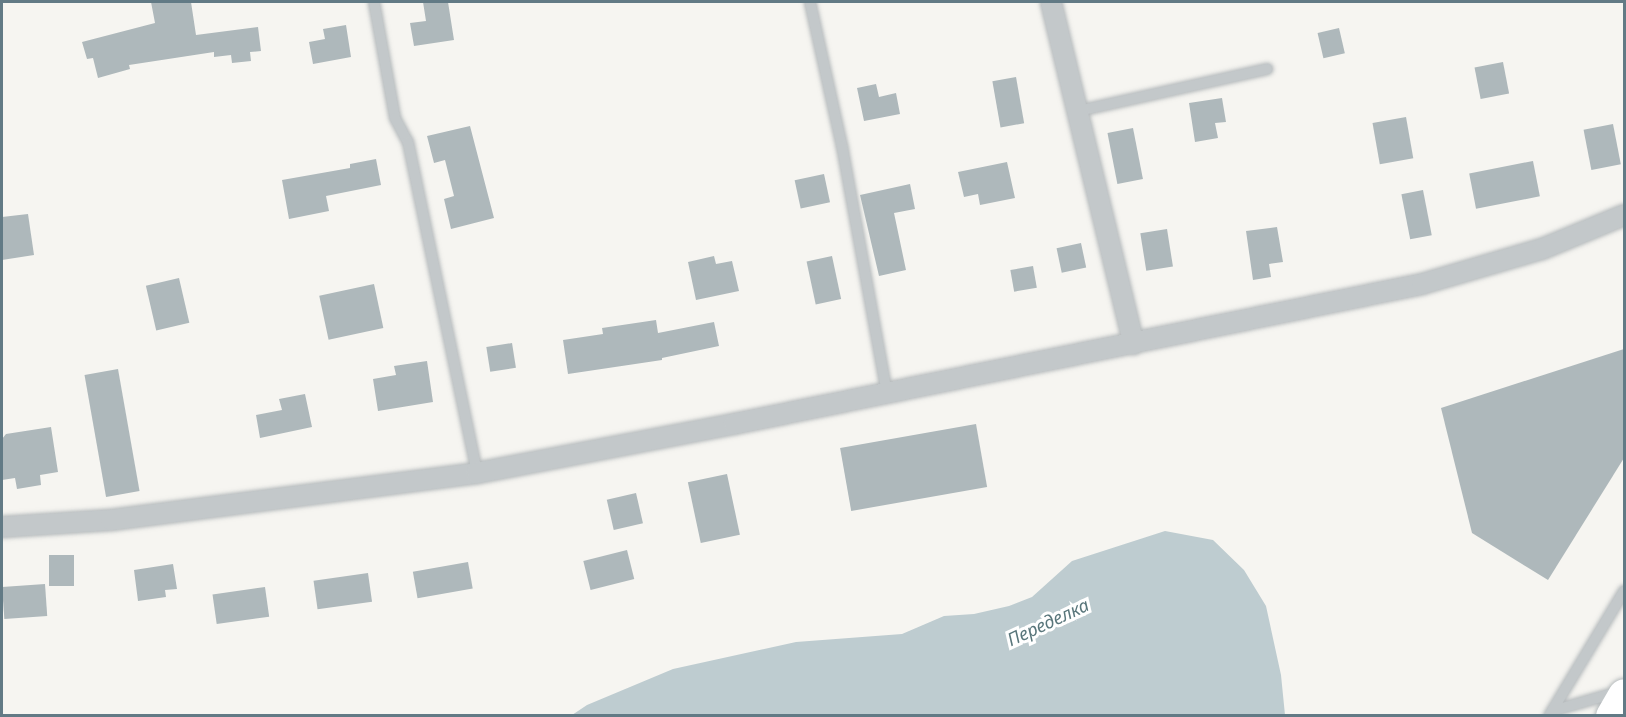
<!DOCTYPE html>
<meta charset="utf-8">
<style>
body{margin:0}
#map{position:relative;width:1626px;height:717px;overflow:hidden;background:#f6f5f1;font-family:"Noto Sans",sans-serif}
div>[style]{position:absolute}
.water>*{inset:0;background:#beccd0}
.building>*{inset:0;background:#aeb8bb;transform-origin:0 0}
.roads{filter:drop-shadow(0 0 2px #b5babc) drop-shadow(0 0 2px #b5babc)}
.lane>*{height:10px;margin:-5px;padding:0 5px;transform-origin:5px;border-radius:5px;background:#c3c8ca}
.street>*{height:20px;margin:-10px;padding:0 10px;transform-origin:10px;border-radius:10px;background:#c3c8ca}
.highway>*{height:33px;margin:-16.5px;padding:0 16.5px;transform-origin:16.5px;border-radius:16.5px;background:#fff}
span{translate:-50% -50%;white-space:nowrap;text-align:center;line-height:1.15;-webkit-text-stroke:6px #fff;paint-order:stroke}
.water-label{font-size:18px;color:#59767b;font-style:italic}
.frame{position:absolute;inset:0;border:3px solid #627a85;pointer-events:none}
</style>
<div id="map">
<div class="water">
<div style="clip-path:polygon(1165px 531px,1213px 540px,1244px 570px,1266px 606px,1281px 675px,1285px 715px,572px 715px,587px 705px,673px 669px,796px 642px,902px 634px,944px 616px,974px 614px,1009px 606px,1032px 597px,1072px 561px)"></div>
</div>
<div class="building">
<div style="clip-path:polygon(151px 2px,191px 2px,196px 35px,258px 27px,261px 51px,250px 52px,251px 61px,232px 63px,231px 55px,214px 57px,214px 52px,129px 65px,130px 69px,98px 78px,93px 58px,87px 59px,82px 42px,155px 23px)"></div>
<div style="clip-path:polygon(423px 2px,448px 2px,454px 40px,414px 46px,410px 23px,426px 21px)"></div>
<div style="clip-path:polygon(346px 25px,351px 57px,313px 64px,309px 42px,325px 39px,323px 29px)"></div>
<div style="left:1339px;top:28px;width:26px;height:22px;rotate:77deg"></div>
<div style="left:1503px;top:62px;width:32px;height:29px;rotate:79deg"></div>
<div style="left:1016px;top:77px;width:47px;height:24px;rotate:80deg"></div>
<div style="clip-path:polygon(876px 84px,879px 97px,896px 93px,900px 114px,864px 121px,857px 88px)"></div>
<div style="clip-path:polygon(1222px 98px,1226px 122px,1215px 123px,1218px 138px,1195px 142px,1189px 103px)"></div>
<div style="left:1406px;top:117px;width:42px;height:34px;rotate:80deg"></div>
<div style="left:1613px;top:124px;width:41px;height:30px;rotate:79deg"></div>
<div style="clip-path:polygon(470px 126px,494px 218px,451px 229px,444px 199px,454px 196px,445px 160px,434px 163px,427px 136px)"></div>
<div style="left:1133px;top:128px;width:52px;height:26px;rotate:79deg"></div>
<div style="clip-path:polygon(376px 159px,381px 185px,326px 196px,329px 211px,289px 219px,282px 180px,350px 168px,350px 164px)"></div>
<div style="left:1533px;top:161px;width:36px;height:65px;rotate:79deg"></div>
<div style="clip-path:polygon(1007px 162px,1015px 198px,980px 205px,978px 194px,964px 197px,958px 172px)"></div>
<div style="left:824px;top:174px;width:29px;height:30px;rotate:78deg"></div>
<div style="clip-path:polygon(910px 184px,915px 209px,894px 213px,906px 270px,879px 276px,860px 195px)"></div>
<div style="left:1423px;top:190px;width:46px;height:22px;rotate:79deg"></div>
<div style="clip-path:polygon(28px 214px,34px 255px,2px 260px,2px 217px)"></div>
<div style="clip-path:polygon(1277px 227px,1283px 262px,1269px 264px,1271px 277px,1253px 280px,1246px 231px)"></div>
<div style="left:1167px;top:229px;width:38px;height:27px;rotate:81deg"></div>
<div style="left:1081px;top:243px;width:25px;height:25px;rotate:78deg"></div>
<div style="clip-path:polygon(714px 256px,716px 264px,732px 261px,739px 291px,696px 300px,688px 262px)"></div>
<div style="left:832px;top:256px;width:44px;height:26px;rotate:78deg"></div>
<div style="left:1033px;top:266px;width:22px;height:23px;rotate:80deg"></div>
<div style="left:179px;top:278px;width:46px;height:34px;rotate:77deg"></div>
<div style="left:374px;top:284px;width:45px;height:56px;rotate:78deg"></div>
<div style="clip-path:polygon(656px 320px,658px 333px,714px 322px,719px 346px,662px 358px,662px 360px,568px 374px,563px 340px,603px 334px,602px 328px)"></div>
<div style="left:512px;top:343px;width:25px;height:26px;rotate:81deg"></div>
<div style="clip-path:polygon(1624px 349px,1624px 458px,1548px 580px,1472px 533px,1441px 408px)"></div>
<div style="clip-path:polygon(427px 361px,433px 402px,378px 411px,373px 379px,396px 375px,394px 366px)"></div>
<div style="left:118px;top:369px;width:124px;height:34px;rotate:80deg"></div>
<div style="clip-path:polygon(305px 394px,312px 427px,260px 438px,256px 415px,282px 410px,279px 399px)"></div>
<div style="left:976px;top:424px;width:64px;height:138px;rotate:80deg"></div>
<div style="clip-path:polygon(51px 427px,58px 472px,40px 475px,41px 485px,17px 489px,15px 478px,2px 480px,2px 439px,6px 434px)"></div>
<div style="left:727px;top:474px;width:62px;height:40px;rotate:78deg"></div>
<div style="left:636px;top:493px;width:31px;height:30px;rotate:77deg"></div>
<div style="left:627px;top:550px;width:30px;height:45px;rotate:76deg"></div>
<div style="left:49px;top:555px;width:25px;height:31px"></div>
<div style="left:468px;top:562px;width:27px;height:56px;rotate:80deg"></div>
<div style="clip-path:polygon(173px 564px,177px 589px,165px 590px,166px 597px,138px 601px,134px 570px)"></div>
<div style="left:368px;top:573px;width:29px;height:55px;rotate:82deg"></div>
<div style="left:45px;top:584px;width:32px;height:43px;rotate:86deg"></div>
<div style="left:265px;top:587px;width:30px;height:53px;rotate:82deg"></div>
</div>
<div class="roads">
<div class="lane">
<div style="left:374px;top:2px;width:118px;rotate:79.7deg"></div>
<div style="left:395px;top:118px;width:27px;rotate:62deg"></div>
<div style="left:408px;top:142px;width:338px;rotate:78.2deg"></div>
<div style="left:810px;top:2px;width:148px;rotate:77.5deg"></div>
<div style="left:842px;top:146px;width:251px;rotate:79.7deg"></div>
<div style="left:1078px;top:111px;width:194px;rotate:-12.5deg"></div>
<div style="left:1552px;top:711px;width:69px;rotate:-16.1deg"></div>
<div style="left:1549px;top:716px;width:146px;rotate:-59deg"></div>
</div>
<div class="street">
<div style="left:1051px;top:2px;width:352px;rotate:76.4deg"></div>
<div style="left:2px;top:527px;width:109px;rotate:-3.7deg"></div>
<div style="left:111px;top:520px;width:369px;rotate:-7.3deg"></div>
<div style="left:477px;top:473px;width:262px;rotate:-10.8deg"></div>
<div style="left:734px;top:424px;width:702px;rotate:-11.5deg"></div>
<div style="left:1422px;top:284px;width:125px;rotate:-16.3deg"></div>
<div style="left:1542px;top:249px;width:89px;rotate:-22.5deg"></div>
</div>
<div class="highway">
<div style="left:1612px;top:716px;width:24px;rotate:-60deg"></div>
</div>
</div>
<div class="water-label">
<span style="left:1048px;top:622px;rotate:-25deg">Переделка</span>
</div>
<div class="frame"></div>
</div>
